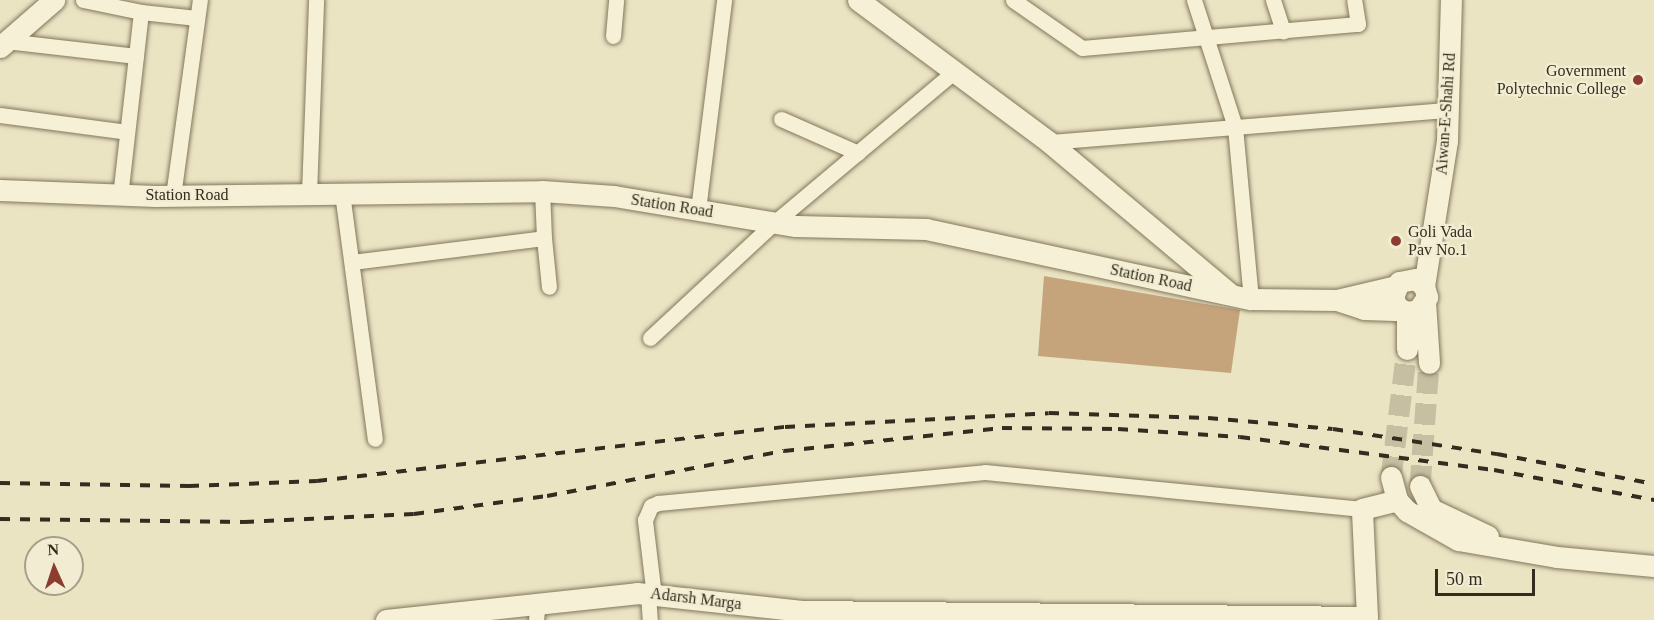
<!DOCTYPE html>
<style>
body{margin:0}
#map{position:relative;width:1654px;height:620px;overflow:hidden;background:#eae4c3;font-family:Georgia,serif}
div>[style]{position:absolute}
.building>*{inset:0;background:#c5a47c}
.secondary-tunnel>*{height:21px;margin-top:-10.5px;transform-origin:0;background:repeating-linear-gradient(90deg,#c6bfa2 0 21px,transparent 0 31px)}
.roads{filter:drop-shadow(0 0 2px #83765c) drop-shadow(0 0 2px #83765c)}
.street>*{height:15px;margin:-7.5px;padding:0 7.5px;transform-origin:7.5px;border-radius:7.5px;background:#f6f0d6}
.secondary>*{height:21px;margin:-10.5px;padding:0 10.5px;transform-origin:10.5px;border-radius:10.5px;background:#f6f0d6}
.rail>*{height:4px;margin-top:-2px;transform-origin:0;background:repeating-linear-gradient(90deg,#342c1e 0 10px,transparent 0 20px)}
.dots>*{width:16px;height:16px;translate:-50% -50%;box-sizing:border-box;border:3px solid #f2edd2;border-radius:50%}
span{translate:-50% -50%;white-space:nowrap;text-align:center;line-height:1.15;-webkit-text-stroke:4.5px #f2edd2;paint-order:stroke}
.poi-label{font-size:16px;color:#342c1e}
.right{translate:-100% -50%;text-align:right}
.left{translate:0 -50%;text-align:left}
.street-label{font-size:16px;color:#342c1e}
.north{position:absolute;left:24px;top:536px;width:60px;height:60px;box-sizing:border-box;background:#f2edd2;border:2px solid #a6a08a;border-radius:50%;rotate:357deg;font-size:16px;font-weight:700;line-height:24px;text-align:center;color:#342c1e}
.north::after{content:'';display:block;margin:auto;width:21px;height:27px;background:#8d3c30;clip-path:polygon(50% 0,100% 100%,50% 72%,0 100%)}
.scale{position:absolute;left:1435px;top:569px;width:100px;height:27px;box-sizing:border-box;border:3px solid #342c1e;border-top:0;padding-left:8px;font-size:18px;line-height:21px;white-space:nowrap;color:#342c1e;-webkit-text-stroke:4px #f2edd2;paint-order:stroke}
</style>
<div id="map">
<div class="building">
<div style="clip-path:polygon(1044px 276px,1240px 310px,1231px 373px,1038px 356px)"></div>
</div>
<div class="secondary-tunnel">
<div style="left:1391px;top:477px;width:129px;rotate:-82.9deg"></div>
<div style="left:1420px;top:486px;width:123px;rotate:-85.8deg"></div>
</div>
<div class="roads">
<div class="street">
<div style="left:83px;top:0;width:59px;rotate:11.7deg"></div>
<div style="left:141px;top:12px;width:184px;rotate:96.5deg"></div>
<div style="left:1013px;top:0;width:84px;rotate:34.8deg"></div>
<div style="left:1082px;top:48px;width:277px;rotate:-5deg"></div>
<div style="left:1358px;top:24px;width:24px;rotate:-99deg"></div>
<div style="left:1194px;top:0;width:133px;rotate:72.1deg"></div>
<div style="left:1235px;top:127px;width:173px;rotate:84.7deg"></div>
<div style="left:1273px;top:0;width:33px;rotate:72deg"></div>
<div style="left:141px;top:12px;width:56px;rotate:6.1deg"></div>
<div style="left:613px;top:36px;width:36px;rotate:-85deg"></div>
<div style="left:6px;top:41px;width:131px;rotate:6.6deg"></div>
<div style="left:0;top:115px;width:128px;rotate:7.6deg"></div>
<div style="left:781px;top:119px;width:84px;rotate:23.8deg"></div>
<div style="left:1049px;top:142px;width:400px;rotate:-4.6deg"></div>
<div style="left:342px;top:193px;width:248px;rotate:82.4deg"></div>
<div style="left:309px;top:194px;width:194px;rotate:-87.9deg"></div>
<div style="left:173px;top:196px;width:198px;rotate:-82.2deg"></div>
<div style="left:698px;top:210px;width:212px;rotate:-82.9deg"></div>
<div style="left:544px;top:238px;width:49px;rotate:84.2deg"></div>
<div style="left:352px;top:262px;width:193px;rotate:-7.1deg"></div>
<div style="left:544px;top:238px;width:47px;rotate:-92.4deg"></div>
<div style="left:650px;top:338px;width:171px;rotate:-42.9deg"></div>
<div style="left:775px;top:222px;width:234px;rotate:-40deg"></div>
<div style="left:648px;top:594px;width:26px;rotate:86deg"></div>
<div style="left:654px;top:596px;width:77px;rotate:-96.8deg"></div>
<div style="left:645px;top:520px;width:15px;rotate:-67deg"></div>
<div style="left:651px;top:506px;width:8px;rotate:-23deg"></div>
<div style="left:658px;top:503px;width:328px;rotate:-5.4deg"></div>
<div style="left:985px;top:472px;width:379px;rotate:5.6deg"></div>
<div style="left:536px;top:620px;width:18px;rotate:-84deg"></div>
</div>
<div class="secondary">
<div style="left:858px;top:0;width:238px;rotate:36.6deg"></div>
<div style="left:1049px;top:142px;width:235px;rotate:40deg"></div>
<div style="left:0;top:47px;width:72px;rotate:-41deg"></div>
<div style="left:0;top:190px;width:156px;rotate:2.2deg"></div>
<div style="left:156px;top:196px;width:386px;rotate:-0.7deg"></div>
<div style="left:542px;top:191px;width:72px;rotate:4deg"></div>
<div style="left:614px;top:196px;width:184px;rotate:9.4deg"></div>
<div style="left:796px;top:226px;width:130px;rotate:1.3deg"></div>
<div style="left:926px;top:229px;width:332px;rotate:12.2deg"></div>
<div style="left:1251px;top:299px;width:86px;rotate:0.7deg"></div>
<div style="left:1337px;top:300px;width:61px;rotate:-13.3deg"></div>
<div style="left:1424px;top:286px;width:11px;rotate:-142deg"></div>
<div style="left:1415px;top:279px;width:16px;rotate:169deg"></div>
<div style="left:1399px;top:282px;width:16px;rotate:112deg"></div>
<div style="left:1393px;top:297px;width:11px;rotate:68deg"></div>
<div style="left:1397px;top:307px;width:11px;rotate:27deg"></div>
<div style="left:1407px;top:312px;width:11px;rotate:-10deg"></div>
<div style="left:1418px;top:310px;width:16px;rotate:-55deg"></div>
<div style="left:1427px;top:297px;width:11px;rotate:-105deg"></div>
<div style="left:1424px;top:286px;width:147px;rotate:-81deg"></div>
<div style="left:1447px;top:141px;width:141px;rotate:-88.4deg"></div>
<div style="left:1337px;top:300px;width:28px;rotate:18deg"></div>
<div style="left:1364px;top:309px;width:38px;rotate:2deg"></div>
<div style="left:1425px;top:302px;width:61px;rotate:86.2deg"></div>
<div style="left:1407px;top:312px;width:37px;rotate:90deg"></div>
<div style="left:1391px;top:477px;width:24px;rotate:75deg"></div>
<div style="left:1397px;top:500px;width:15px;rotate:48deg"></div>
<div style="left:1407px;top:511px;width:59px;rotate:29.6deg"></div>
<div style="left:1458px;top:540px;width:100px;rotate:9.7deg"></div>
<div style="left:1557px;top:557px;width:97px;rotate:5.3deg"></div>
<div style="left:1420px;top:486px;width:25px;rotate:64deg"></div>
<div style="left:1431px;top:509px;width:63px;rotate:25.3deg"></div>
<div style="left:386px;top:620px;width:252px;rotate:-6.1deg"></div>
<div style="left:637px;top:593px;width:168px;rotate:6.2deg"></div>
<div style="left:804px;top:611px;width:563px;rotate:0.61deg"></div>
<div style="left:1367px;top:617px;width:108px;rotate:-92.7deg"></div>
<div style="left:1362px;top:509px;width:36px;rotate:-14deg"></div>
</div>
</div>
<div class="rail">
<div style="left:0;top:483px;width:189px;rotate:0.9deg"></div>
<div style="left:189px;top:486px;width:128px;rotate:-2.2deg"></div>
<div style="left:317px;top:481px;width:471px;rotate:-6.6deg"></div>
<div style="left:785px;top:427px;width:264px;rotate:-3deg"></div>
<div style="left:1049px;top:413px;width:159px;rotate:1.8deg"></div>
<div style="left:1208px;top:418px;width:125px;rotate:5deg"></div>
<div style="left:1333px;top:429px;width:166px;rotate:8.7deg"></div>
<div style="left:1497px;top:454px;width:160px;rotate:10.8deg"></div>
<div style="left:0;top:519px;width:244px;rotate:0.7deg"></div>
<div style="left:244px;top:522px;width:170px;rotate:-2.7deg"></div>
<div style="left:414px;top:514px;width:134px;rotate:-7.7deg"></div>
<div style="left:547px;top:496px;width:241px;rotate:-10.8deg"></div>
<div style="left:784px;top:451px;width:219px;rotate:-6deg"></div>
<div style="left:1002px;top:428px;width:116px;rotate:0.5deg"></div>
<div style="left:1118px;top:429px;width:122px;rotate:3.8deg"></div>
<div style="left:1240px;top:437px;width:256px;rotate:7.4deg"></div>
<div style="left:1494px;top:470px;width:163px;rotate:10.6deg"></div>
</div>
<div class="dots">
<div style="left:1638px;top:80px;background:#8d3c30"></div>
<div style="left:1396px;top:241px;background:#8d3c30"></div>
</div>
<div class="poi-label">
<span class="right" style="left:1626px;top:80px">Government<br>Polytechnic College</span>
<span class="left" style="left:1408px;top:241px">Goli Vada<br>Pav No.1</span>
</div>
<div class="street-label">
<span style="left:1446px;top:114px;rotate:-86deg">Aiwan-E-Shahi Rd</span>
<span style="left:187px;top:195px">Station Road</span>
<span style="left:672px;top:206px;rotate:9deg">Station Road</span>
<span style="left:1151px;top:278px;rotate:12deg">Station Road</span>
<span style="left:696px;top:599px;rotate:7deg">Adarsh Marga</span>
</div>
<div class="north">N</div>
<div class="scale">50 m</div>
</div>
